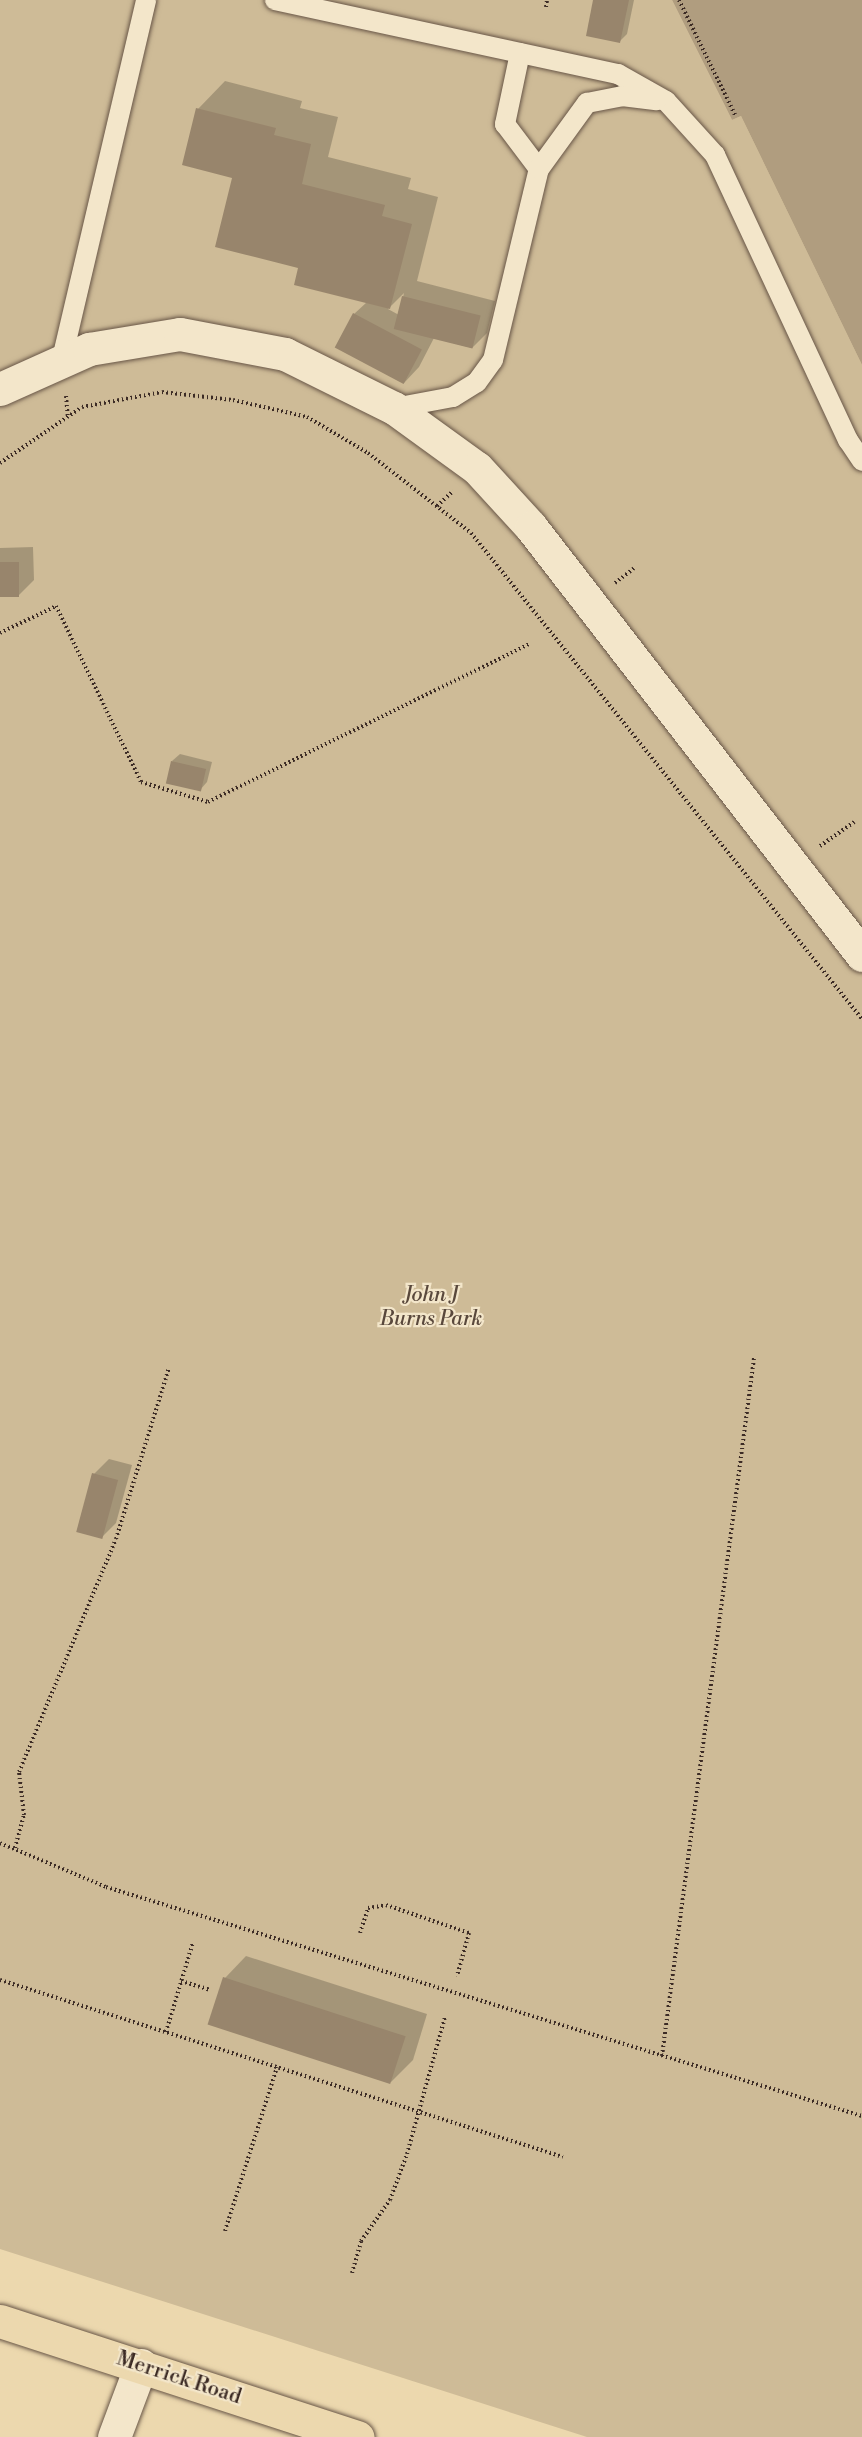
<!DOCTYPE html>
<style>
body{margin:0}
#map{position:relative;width:862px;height:2437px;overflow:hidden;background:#ecd8ae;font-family:"Libre Bodoni",serif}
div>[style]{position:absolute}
.green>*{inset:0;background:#cebb97}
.water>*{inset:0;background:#b09d7f}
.shadow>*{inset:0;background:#0003}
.building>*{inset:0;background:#98856c;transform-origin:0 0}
.path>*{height:4px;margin-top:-2px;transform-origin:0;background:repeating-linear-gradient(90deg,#3c2b25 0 1.5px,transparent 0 4.5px)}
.roads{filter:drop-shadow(0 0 2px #685647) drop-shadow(0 0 2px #685647)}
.service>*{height:20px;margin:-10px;padding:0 10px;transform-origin:10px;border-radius:10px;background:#f3e6ca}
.minor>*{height:33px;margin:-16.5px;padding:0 16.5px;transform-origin:16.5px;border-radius:16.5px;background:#f3e6ca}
.primary>*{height:33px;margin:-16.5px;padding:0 16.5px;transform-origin:16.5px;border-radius:16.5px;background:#ecd8ae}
span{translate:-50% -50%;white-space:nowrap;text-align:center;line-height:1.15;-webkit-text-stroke:4.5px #f3e6ca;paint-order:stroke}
.park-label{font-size:21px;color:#59483c;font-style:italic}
.street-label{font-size:21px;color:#3c2b25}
</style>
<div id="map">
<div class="green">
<div style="clip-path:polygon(0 0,672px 0,732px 120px,741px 116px,862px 365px,862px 2437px,587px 2437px,0 2249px)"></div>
</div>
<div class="water">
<div style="clip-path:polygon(672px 0,862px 0,862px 365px,741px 116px,732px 120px)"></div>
</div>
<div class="shadow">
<div style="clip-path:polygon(595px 0,634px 0,627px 34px,619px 42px)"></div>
<div style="clip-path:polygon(evenodd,225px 81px,302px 101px,300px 108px,338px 117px,328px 157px,411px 178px,408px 189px,438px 197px,417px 281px,495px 301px,487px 333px,472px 348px,434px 338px,419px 367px,404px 383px,354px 314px,367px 302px,300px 267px,234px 177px,198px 109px,225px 81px,404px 293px,399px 315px,388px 309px,404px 293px)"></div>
<div style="clip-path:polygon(33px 547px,34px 580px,19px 595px,0 596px,0 548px)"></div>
<div style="clip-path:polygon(180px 754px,212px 762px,207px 782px,200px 790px,172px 761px)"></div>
<div style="clip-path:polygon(109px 1459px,132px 1465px,116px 1523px,101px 1538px,94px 1474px)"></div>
<div style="clip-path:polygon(246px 1956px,427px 2014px,413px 2060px,391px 2082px,225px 1978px)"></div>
</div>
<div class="building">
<div style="clip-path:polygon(593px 0,629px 0,620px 43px,586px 36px)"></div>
<div style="clip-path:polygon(196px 108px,276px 128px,274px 135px,311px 144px,302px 184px,385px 205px,382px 216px,412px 224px,390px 309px,294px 285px,298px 268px,215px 247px,232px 178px,182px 165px)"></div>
<div style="left:402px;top:296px;width:81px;height:34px;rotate:14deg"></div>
<div style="left:353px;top:313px;width:78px;height:39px;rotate:28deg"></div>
<div style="left:0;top:562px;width:19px;height:35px"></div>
<div style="left:171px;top:761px;width:36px;height:23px;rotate:13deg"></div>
<div style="left:92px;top:1473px;width:27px;height:61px;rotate:15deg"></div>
<div style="left:223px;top:1977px;width:192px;height:50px;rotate:18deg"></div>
</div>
<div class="path">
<div style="left:679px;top:0;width:130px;rotate:64deg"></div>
<div style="left:546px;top:7px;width:7px;rotate:-82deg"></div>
<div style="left:66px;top:396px;width:21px;rotate:85deg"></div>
<div style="left:0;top:463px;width:99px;rotate:-34.3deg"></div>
<div style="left:82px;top:407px;width:81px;rotate:-10.6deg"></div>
<div style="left:162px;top:392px;width:71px;rotate:6.4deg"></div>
<div style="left:233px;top:400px;width:76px;rotate:12.9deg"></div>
<div style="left:307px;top:417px;width:71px;rotate:30.5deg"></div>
<div style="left:368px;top:453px;width:130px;rotate:37.8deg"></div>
<div style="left:471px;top:533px;width:624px;rotate:51.18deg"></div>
<div style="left:437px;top:506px;width:22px;rotate:-43deg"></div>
<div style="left:615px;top:583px;width:24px;rotate:-38deg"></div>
<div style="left:0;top:633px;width:62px;rotate:-25.7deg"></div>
<div style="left:56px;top:606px;width:195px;rotate:64.2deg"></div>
<div style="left:141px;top:782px;width:70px;rotate:16.6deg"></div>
<div style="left:208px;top:802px;width:358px;rotate:-26.2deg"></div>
<div style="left:820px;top:846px;width:42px;rotate:-35.2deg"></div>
<div style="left:0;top:1843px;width:115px;rotate:22.5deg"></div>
<div style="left:106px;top:1887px;width:790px;rotate:16.85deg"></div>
<div style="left:15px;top:1848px;width:34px;rotate:-75deg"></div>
<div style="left:24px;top:1815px;width:43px;rotate:-96.6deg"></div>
<div style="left:19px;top:1772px;width:252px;rotate:-67.4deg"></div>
<div style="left:116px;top:1539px;width:179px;rotate:-72.8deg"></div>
<div style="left:360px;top:1933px;width:26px;rotate:-72deg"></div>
<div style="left:368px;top:1908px;width:18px;rotate:-9deg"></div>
<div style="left:386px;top:1905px;width:88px;rotate:18.6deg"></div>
<div style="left:469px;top:1933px;width:45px;rotate:105.6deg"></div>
<div style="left:0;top:1980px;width:590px;rotate:17.45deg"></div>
<div style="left:181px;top:1981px;width:30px;rotate:17deg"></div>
<div style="left:166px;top:2032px;width:94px;rotate:-73.3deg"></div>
<div style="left:662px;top:2056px;width:704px;rotate:-82.49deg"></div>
<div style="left:225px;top:2231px;width:172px;rotate:-72.4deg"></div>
<div style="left:352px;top:2273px;width:33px;rotate:-74deg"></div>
<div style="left:361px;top:2241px;width:50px;rotate:-54.7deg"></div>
<div style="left:390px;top:2200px;width:49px;rotate:-69.7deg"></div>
<div style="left:407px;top:2154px;width:142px;rotate:-74.5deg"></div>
</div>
<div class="roads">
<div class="service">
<div style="left:275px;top:0;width:351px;rotate:12.2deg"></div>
<div style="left:618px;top:74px;width:55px;rotate:29.4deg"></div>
<div style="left:666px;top:101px;width:73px;rotate:47.8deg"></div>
<div style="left:715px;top:155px;width:315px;rotate:65deg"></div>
<div style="left:848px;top:440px;width:25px;rotate:56deg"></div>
<div style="left:520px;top:53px;width:73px;rotate:101.9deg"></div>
<div style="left:505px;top:124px;width:56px;rotate:52.9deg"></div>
<div style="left:61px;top:363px;width:373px;rotate:-76.8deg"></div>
<div style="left:394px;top:408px;width:60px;rotate:-10.6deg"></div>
<div style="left:453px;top:397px;width:28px;rotate:-32deg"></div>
<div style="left:477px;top:382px;width:27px;rotate:-54deg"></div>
<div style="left:493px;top:360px;width:196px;rotate:-76.5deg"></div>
<div style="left:539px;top:169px;width:82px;rotate:-54deg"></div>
<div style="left:587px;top:103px;width:36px;rotate:-11deg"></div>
<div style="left:622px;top:96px;width:35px;rotate:7deg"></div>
</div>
<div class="minor">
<div style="left:0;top:389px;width:98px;rotate:-24.2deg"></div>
<div style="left:89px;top:349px;width:92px;rotate:-9.4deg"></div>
<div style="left:180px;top:334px;width:107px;rotate:10.8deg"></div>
<div style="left:285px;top:354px;width:122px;rotate:26.4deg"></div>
<div style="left:394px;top:408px;width:102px;rotate:35.9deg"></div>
<div style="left:477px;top:468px;width:80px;rotate:47.5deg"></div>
<div style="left:531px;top:527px;width:541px;rotate:52.28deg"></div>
<div style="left:114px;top:2437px;width:77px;rotate:-69.4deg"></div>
</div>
<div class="primary">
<div style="left:0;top:2321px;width:376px;rotate:18deg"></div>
</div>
</div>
<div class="park-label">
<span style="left:431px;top:1307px">John J<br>Burns Park</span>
</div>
<div class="street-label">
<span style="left:179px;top:2378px;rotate:18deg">Merrick Road</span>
</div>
</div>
